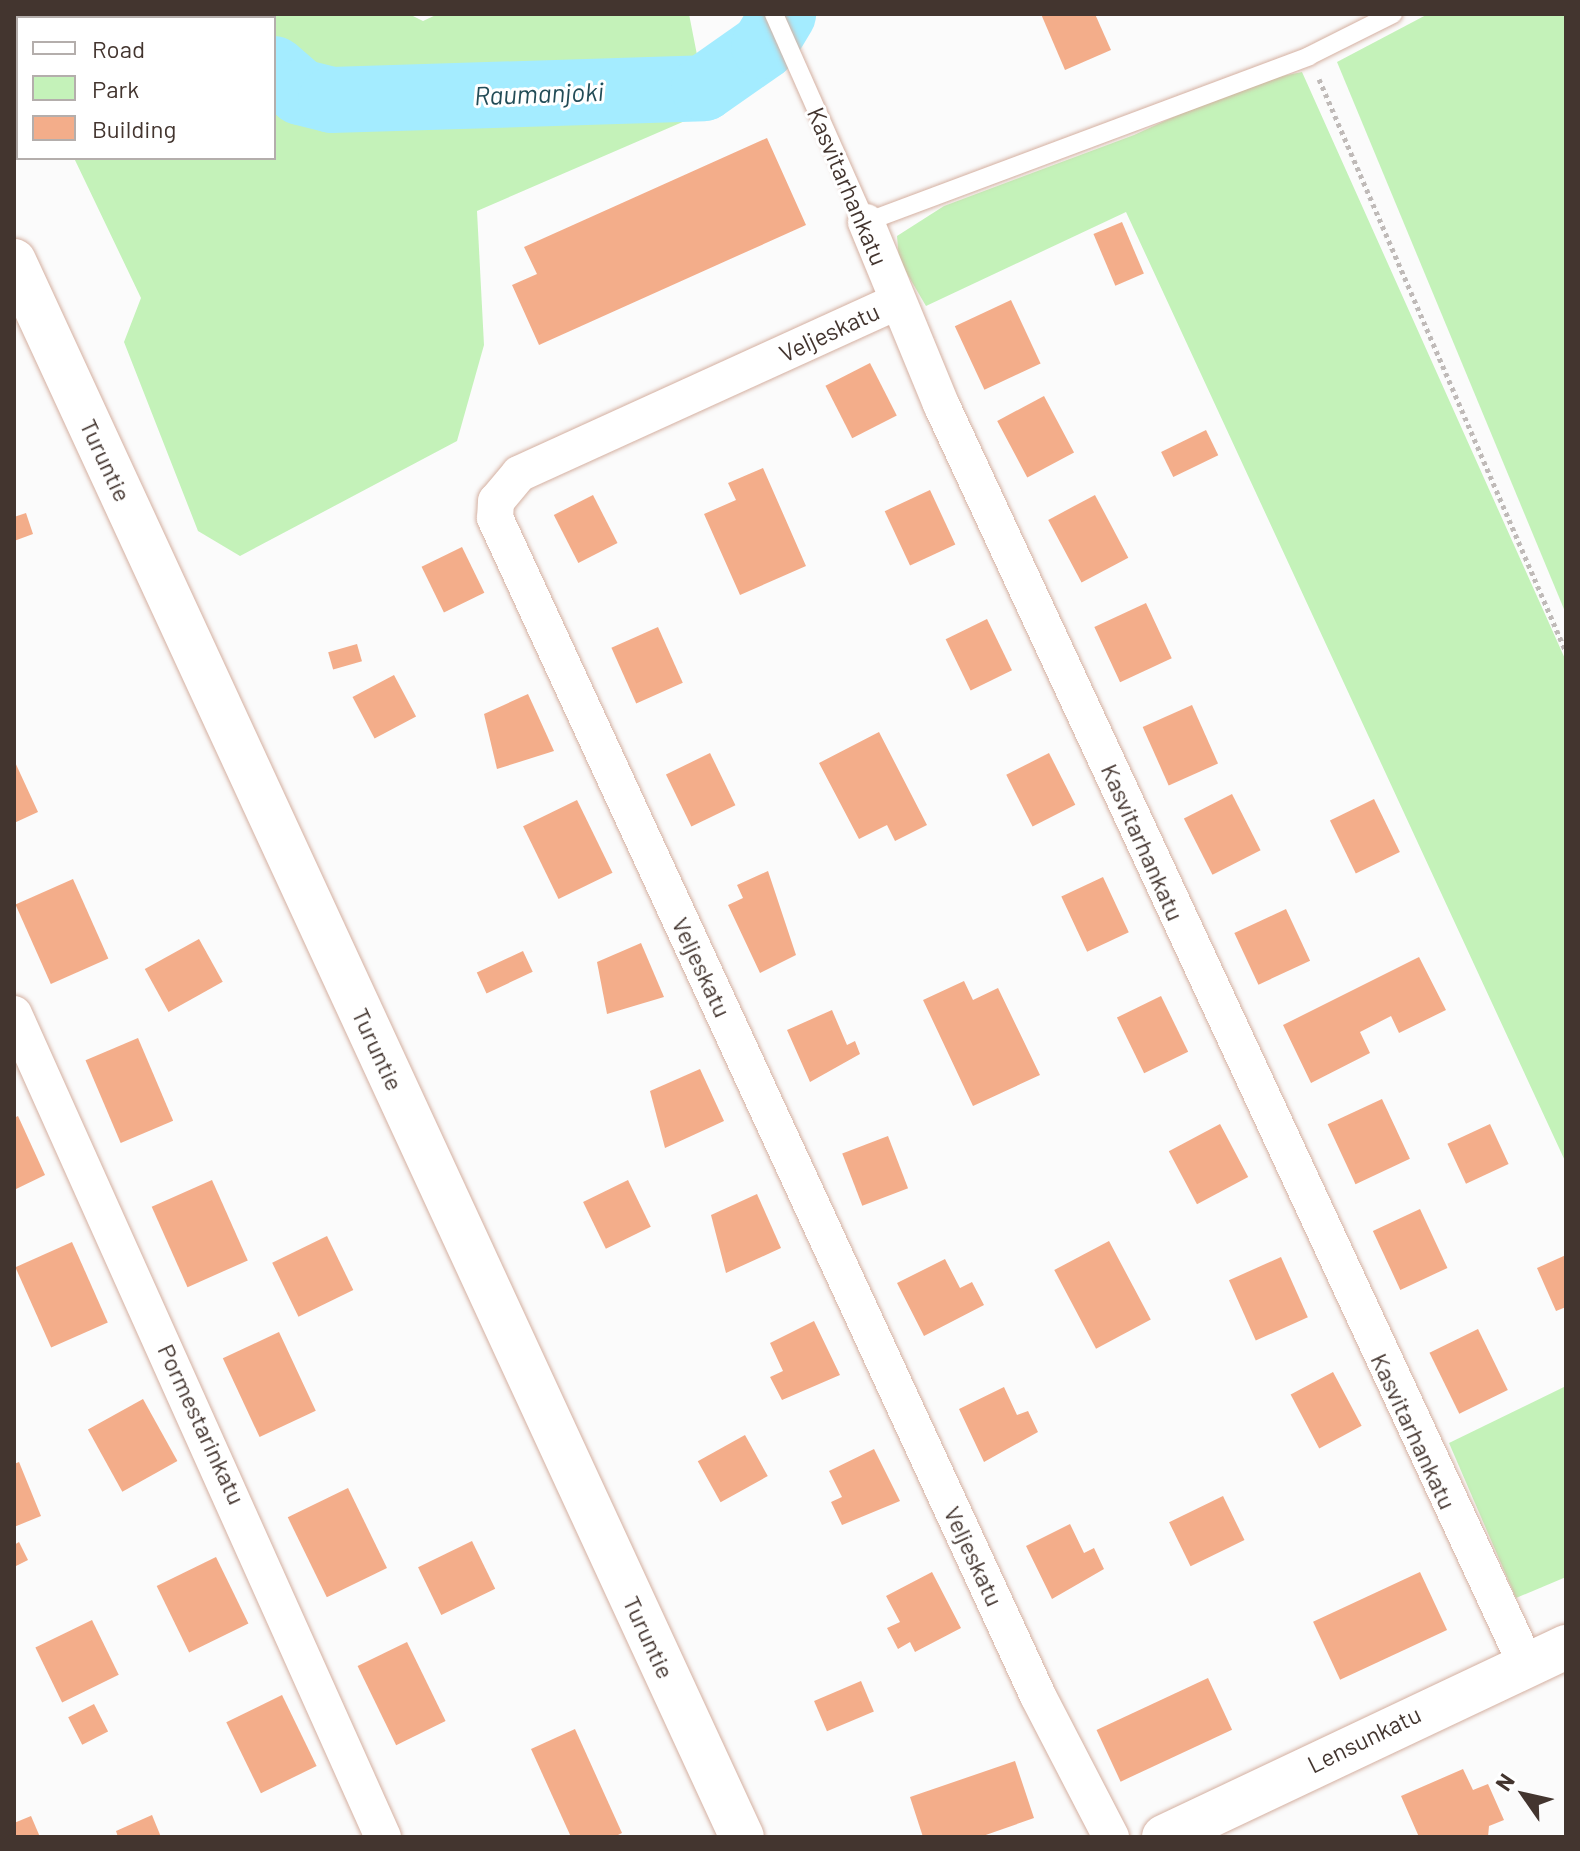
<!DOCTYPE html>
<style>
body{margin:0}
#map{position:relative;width:1580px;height:1851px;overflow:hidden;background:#fbfbfb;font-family:Barlow,sans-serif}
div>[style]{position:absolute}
.green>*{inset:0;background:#c4f2b9}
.river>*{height:66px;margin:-33px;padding:0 33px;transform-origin:33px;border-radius:33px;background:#a4ecff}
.building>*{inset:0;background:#f3ad8a;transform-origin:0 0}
.path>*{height:5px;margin-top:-2.5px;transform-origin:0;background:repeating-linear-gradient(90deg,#bfbab8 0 4px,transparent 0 8px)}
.roads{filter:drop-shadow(0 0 2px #d4b0a1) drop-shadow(0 0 2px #d4b0a1)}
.lane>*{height:18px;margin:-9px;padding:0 9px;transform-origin:9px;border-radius:9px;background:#fff}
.street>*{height:36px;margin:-18px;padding:0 18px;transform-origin:18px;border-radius:18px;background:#fff}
.secondary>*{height:44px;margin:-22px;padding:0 22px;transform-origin:22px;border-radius:22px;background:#fff}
.highway>*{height:44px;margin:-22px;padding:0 22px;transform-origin:22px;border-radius:22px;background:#fff}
span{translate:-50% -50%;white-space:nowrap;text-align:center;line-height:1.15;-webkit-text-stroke:6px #fff;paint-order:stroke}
.street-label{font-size:24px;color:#43352f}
.water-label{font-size:26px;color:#224c57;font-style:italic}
.frame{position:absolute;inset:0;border:16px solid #43352f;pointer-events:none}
.legend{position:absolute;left:16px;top:16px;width:260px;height:144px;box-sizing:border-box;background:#fff;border:2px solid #b4aeac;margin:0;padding:10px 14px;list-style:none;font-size:24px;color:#43352f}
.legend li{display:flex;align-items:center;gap:16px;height:40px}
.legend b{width:40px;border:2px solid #b4aeac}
.north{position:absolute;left:1484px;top:1755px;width:80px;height:80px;-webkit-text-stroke:6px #fff;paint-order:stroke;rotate:304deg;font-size:22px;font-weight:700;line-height:32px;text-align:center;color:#43352f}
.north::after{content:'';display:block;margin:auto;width:28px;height:36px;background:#43352f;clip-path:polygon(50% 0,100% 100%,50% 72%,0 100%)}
</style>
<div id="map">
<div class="green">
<div style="clip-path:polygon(14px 14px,409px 14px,423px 21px,438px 14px,689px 14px,708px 111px,477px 211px,484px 345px,457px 441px,240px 556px,198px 531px,124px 342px,141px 298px,74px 158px,274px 158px,274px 18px,18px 18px,18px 40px)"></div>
<div style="clip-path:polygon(1428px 14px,1566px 14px,1566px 614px,1337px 62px)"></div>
<div style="clip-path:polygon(1302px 72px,1566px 661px,1566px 1163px,1126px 212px,926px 306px,899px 260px,897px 236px,944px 206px,1134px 135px,1248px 83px)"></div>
<div style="clip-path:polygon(1566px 1386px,1566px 1577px,1516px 1598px,1449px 1443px)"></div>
</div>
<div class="river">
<div style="left:203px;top:14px;width:7px;rotate:34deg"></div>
<div style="left:274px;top:69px;width:35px;rotate:41deg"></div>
<div style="left:300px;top:92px;width:32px;rotate:14deg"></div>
<div style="left:331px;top:100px;width:373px;rotate:-1.8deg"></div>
<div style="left:704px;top:88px;width:73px;rotate:-35deg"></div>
<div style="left:764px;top:46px;width:37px;rotate:-59deg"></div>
</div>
<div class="building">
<div style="clip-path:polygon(1041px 14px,1095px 14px,1111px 50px,1065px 70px)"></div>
<div style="clip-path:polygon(767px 138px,806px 225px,539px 345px,512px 285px,537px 274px,524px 247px)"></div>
<div style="left:1122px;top:222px;width:56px;height:31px;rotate:67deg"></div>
<div style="left:1011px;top:300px;width:70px;height:62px;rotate:65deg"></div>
<div style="left:870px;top:363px;width:59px;height:50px;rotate:63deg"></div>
<div style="left:1044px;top:396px;width:64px;height:53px;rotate:62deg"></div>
<div style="left:1206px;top:430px;width:28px;height:50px;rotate:64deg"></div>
<div style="clip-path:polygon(763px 468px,806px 566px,740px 595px,704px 514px,736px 500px,728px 483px)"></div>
<div style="left:930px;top:490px;width:60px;height:50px;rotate:65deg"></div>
<div style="left:593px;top:495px;width:54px;height:44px;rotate:63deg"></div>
<div style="left:1095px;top:495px;width:71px;height:53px;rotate:62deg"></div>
<div style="clip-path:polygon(26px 513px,33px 534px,14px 541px,14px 517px)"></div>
<div style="left:462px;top:547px;width:51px;height:45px;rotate:64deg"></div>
<div style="left:1146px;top:603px;width:61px;height:57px;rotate:65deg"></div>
<div style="left:987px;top:619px;width:57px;height:46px;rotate:64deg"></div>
<div style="left:658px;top:627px;width:61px;height:51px;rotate:66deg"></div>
<div style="left:357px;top:644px;width:18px;height:30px;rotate:74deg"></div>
<div style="left:394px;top:675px;width:47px;height:47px;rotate:62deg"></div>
<div style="clip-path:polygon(528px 694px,554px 751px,497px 769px,484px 714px)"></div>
<div style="left:1192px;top:705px;width:64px;height:54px;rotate:66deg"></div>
<div style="clip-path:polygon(879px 732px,927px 825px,895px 841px,887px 825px,859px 839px,819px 763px)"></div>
<div style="left:710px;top:753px;width:58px;height:49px;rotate:64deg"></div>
<div style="left:1049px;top:753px;width:58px;height:48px;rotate:63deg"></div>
<div style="clip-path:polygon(14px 760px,38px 812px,14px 823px)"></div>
<div style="left:1232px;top:794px;width:63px;height:54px;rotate:63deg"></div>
<div style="left:1374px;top:799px;width:59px;height:49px;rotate:64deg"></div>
<div style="left:577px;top:800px;width:81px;height:60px;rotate:64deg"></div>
<div style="clip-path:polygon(768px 871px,796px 955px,760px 973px,728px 905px,743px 898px,737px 885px)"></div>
<div style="left:1103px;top:877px;width:61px;height:46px;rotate:65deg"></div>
<div style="left:73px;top:879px;width:87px;height:63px;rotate:66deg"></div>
<div style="left:1286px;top:909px;width:57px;height:57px;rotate:65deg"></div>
<div style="left:199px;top:939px;width:49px;height:62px;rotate:61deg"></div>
<div style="clip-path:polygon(641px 943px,664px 997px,607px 1014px,597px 962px)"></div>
<div style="left:523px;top:951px;width:23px;height:51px;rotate:65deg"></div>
<div style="clip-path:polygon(1419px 957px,1446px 1010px,1399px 1033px,1391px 1016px,1360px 1032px,1370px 1053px,1311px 1083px,1283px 1025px)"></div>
<div style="clip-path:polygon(964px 981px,973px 1000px,998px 988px,1040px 1075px,973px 1106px,923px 1000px)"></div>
<div style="left:1161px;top:996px;width:62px;height:49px;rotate:64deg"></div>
<div style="clip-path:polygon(832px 1010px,847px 1045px,855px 1041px,860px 1054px,810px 1082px,787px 1030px)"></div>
<div style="left:138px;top:1038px;width:90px;height:57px;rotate:67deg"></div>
<div style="clip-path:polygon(700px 1069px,724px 1121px,665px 1148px,650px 1091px)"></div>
<div style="left:1382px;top:1099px;width:66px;height:60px;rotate:65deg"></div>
<div style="clip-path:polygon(18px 1116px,45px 1175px,14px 1190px,14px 1118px)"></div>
<div style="left:1220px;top:1124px;width:60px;height:58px;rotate:62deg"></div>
<div style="left:1490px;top:1124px;width:44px;height:47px;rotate:65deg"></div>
<div style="left:888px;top:1136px;width:56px;height:49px;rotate:69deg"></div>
<div style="left:212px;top:1180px;width:88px;height:66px;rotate:66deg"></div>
<div style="left:628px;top:1180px;width:52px;height:50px;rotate:64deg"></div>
<div style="clip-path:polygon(757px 1194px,781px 1248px,726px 1273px,711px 1215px)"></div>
<div style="left:1420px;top:1209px;width:65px;height:52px;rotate:65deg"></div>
<div style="left:327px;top:1236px;width:60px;height:61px;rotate:64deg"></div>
<div style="left:1109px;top:1241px;width:89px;height:62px;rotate:62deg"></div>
<div style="left:72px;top:1242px;width:88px;height:62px;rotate:66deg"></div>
<div style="clip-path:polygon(1566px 1255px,1566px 1307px,1556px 1311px,1537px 1268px)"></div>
<div style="left:1281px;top:1257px;width:66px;height:57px;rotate:66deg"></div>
<div style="clip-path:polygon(945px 1259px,960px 1288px,972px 1282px,984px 1305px,924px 1336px,897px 1283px)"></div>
<div style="clip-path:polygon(814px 1321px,840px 1375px,782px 1400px,770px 1377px,783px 1371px,770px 1343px)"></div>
<div style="left:1478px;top:1329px;width:68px;height:54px;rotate:64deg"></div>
<div style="left:279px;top:1332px;width:87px;height:62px;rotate:65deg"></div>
<div style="left:1333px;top:1372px;width:61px;height:48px;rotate:62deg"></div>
<div style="clip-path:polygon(1004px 1387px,1017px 1415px,1028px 1411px,1038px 1432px,984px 1462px,959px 1409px)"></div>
<div style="left:143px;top:1399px;width:71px;height:63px;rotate:61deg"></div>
<div style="left:745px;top:1435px;width:47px;height:54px;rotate:61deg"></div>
<div style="clip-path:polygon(874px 1449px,900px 1501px,842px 1525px,831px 1502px,842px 1497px,829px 1471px)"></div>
<div style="clip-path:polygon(19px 1462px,41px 1516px,14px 1527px,14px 1464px)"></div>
<div style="left:348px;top:1488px;width:89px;height:67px;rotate:64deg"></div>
<div style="left:1223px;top:1496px;width:49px;height:60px;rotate:64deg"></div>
<div style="clip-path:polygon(1070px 1524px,1084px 1553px,1094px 1548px,1104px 1569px,1052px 1599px,1026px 1546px)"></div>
<div style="left:472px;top:1541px;width:53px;height:60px;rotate:64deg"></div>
<div style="clip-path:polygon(19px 1542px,28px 1560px,14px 1567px,14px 1545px)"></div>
<div style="left:216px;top:1557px;width:74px;height:66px;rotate:64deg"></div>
<div style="clip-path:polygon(932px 1572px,961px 1628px,915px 1652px,910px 1642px,898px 1649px,887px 1628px,900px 1622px,886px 1596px)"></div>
<div style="left:1420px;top:1572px;width:64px;height:118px;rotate:65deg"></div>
<div style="left:92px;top:1620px;width:61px;height:63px;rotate:64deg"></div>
<div style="left:407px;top:1642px;width:88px;height:55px;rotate:64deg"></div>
<div style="left:1208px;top:1678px;width:57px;height:123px;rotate:65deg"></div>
<div style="left:861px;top:1681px;width:33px;height:51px;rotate:67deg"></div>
<div style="left:282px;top:1695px;width:79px;height:62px;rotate:64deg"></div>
<div style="left:94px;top:1704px;width:31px;height:29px;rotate:63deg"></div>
<div style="clip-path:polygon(575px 1729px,622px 1833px,614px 1837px,571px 1837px,531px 1749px)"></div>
<div style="clip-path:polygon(1015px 1761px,1034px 1818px,980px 1837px,923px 1837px,910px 1797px)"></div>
<div style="clip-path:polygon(1463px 1769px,1473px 1790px,1488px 1784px,1504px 1820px,1489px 1826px,1488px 1837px,1419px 1837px,1401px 1796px)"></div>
<div style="clip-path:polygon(152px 1815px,161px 1837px,118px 1837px,116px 1831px)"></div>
<div style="clip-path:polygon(31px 1816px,40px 1837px,14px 1837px,14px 1823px)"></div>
</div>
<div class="path">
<div style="left:1319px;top:79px;width:624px;rotate:66.68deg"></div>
</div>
<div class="roads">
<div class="lane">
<div style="left:774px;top:14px;width:227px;rotate:66.1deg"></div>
<div style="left:866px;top:222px;width:473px;rotate:-20.5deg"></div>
<div style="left:1309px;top:56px;width:94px;rotate:-26.6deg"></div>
</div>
<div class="street">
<div style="left:866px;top:222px;width:197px;rotate:67.6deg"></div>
<div style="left:941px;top:404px;width:1389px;rotate:65.1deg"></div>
<div style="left:896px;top:302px;width:414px;rotate:155.5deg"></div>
<div style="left:519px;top:474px;width:35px;rotate:130deg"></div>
<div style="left:496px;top:501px;width:17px;rotate:93deg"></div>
<div style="left:495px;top:518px;width:1297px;rotate:65.25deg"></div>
<div style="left:1038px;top:1696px;width:159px;rotate:62.6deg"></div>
<div style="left:14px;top:1014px;width:902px;rotate:65.85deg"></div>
</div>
<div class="secondary">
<div style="left:1164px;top:1837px;width:445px;rotate:-25.3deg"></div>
</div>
<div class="highway">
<div style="left:14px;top:261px;width:1736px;rotate:65.21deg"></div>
</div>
</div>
<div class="street-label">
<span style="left:848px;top:186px;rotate:67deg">Kasvitarhankatu</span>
<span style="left:829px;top:332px;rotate:-25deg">Veljeskatu</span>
<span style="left:106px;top:460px;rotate:65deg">Turuntie</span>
<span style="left:1143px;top:842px;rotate:66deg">Kasvitarhankatu</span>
<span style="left:702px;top:967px;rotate:65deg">Veljeskatu</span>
<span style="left:378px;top:1049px;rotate:65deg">Turuntie</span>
<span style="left:202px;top:1424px;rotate:65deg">Pormestarinkatu</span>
<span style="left:1414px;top:1431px;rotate:65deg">Kasvitarhankatu</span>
<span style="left:974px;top:1556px;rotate:65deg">Veljeskatu</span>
<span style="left:649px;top:1637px;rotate:65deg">Turuntie</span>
<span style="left:1364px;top:1739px;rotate:-26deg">Lensunkatu</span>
</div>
<div class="water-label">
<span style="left:539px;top:93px;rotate:-2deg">Raumanjoki</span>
</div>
<div class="frame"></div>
<ul class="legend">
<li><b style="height:10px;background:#fff"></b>Road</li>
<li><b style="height:22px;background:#c4f2b9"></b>Park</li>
<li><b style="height:22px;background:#f3ad8a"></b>Building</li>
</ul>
<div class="north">N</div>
</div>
